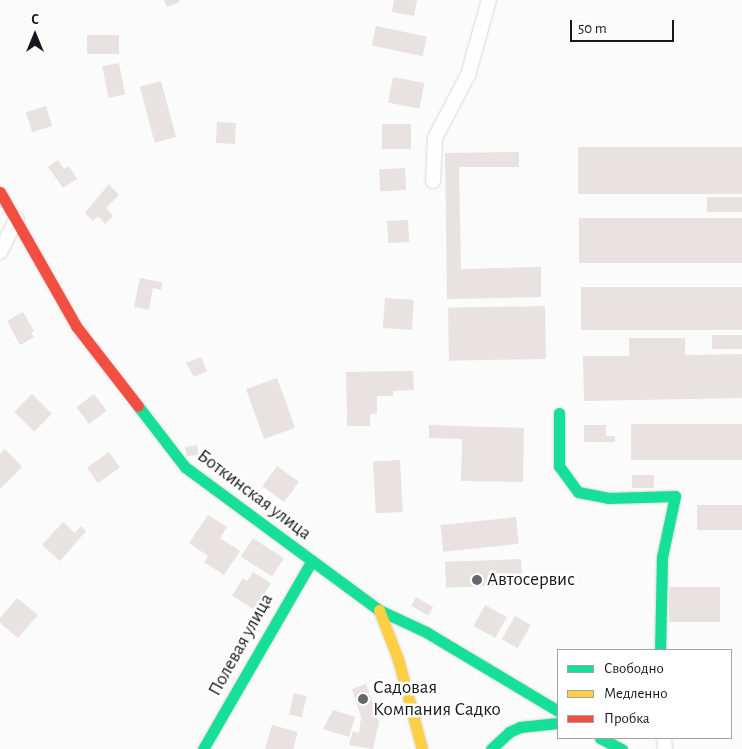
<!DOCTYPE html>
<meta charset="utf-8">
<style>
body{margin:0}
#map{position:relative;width:742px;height:749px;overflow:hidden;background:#fbfbfc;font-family:"Alegreya Sans",sans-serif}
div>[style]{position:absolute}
.building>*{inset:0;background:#e8e2e0;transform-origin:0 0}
.roads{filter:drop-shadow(0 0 1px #d8d7db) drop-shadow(0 0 1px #d8d7db)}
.street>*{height:14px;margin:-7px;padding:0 7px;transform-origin:7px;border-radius:7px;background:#fefeff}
.fast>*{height:11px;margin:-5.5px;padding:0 5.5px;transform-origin:5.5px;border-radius:5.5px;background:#16e098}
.slow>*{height:11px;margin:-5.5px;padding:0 5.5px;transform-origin:5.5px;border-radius:5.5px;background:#ffcf43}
.jam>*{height:11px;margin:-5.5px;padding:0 5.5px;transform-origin:5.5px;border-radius:5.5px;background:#f24e42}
.dots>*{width:14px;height:14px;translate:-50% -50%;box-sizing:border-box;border:2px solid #fff;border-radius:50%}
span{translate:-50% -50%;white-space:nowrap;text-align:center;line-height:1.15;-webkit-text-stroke:5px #fff;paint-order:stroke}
.street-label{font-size:19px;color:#18171d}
.poi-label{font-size:19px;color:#18171d}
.left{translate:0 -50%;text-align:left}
.legend{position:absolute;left:557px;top:649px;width:175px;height:90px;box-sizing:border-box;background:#fff;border:1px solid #a3a2a5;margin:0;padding:6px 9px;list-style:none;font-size:15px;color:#18171d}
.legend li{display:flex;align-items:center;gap:10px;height:25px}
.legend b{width:25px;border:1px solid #a3a2a5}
.north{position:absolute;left:10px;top:10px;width:50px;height:50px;-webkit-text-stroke:4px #fff;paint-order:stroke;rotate:0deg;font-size:14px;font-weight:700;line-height:20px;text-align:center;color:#18171d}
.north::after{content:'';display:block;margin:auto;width:18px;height:22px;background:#18171d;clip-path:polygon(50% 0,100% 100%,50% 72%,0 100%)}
.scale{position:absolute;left:570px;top:20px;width:104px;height:22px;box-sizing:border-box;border:2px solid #18171d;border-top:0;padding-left:6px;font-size:15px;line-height:18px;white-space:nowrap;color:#18171d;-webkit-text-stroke:4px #fff;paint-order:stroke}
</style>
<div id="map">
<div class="building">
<div style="clip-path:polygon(164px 0,179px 0,180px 2px,167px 7px)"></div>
<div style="clip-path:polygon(394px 0,417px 0,414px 16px,392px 12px)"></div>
<div style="left:376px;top:26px;width:52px;height:20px;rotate:12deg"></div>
<div style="left:87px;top:35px;width:32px;height:19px"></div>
<div style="left:119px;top:63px;width:32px;height:17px;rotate:79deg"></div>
<div style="left:393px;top:77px;width:32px;height:26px;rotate:11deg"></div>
<div style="left:161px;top:81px;width:58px;height:22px;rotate:75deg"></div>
<div style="left:46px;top:106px;width:21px;height:21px;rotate:73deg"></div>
<div style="left:217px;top:122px;width:19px;height:21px;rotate:3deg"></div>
<div style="left:382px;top:124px;width:29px;height:25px"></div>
<div style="left:742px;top:147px;width:47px;height:164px;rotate:90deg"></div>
<div style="clip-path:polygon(519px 152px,519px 167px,459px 167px,461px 269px,541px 267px,541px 297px,447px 299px,445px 153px)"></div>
<div style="clip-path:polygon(58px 160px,64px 169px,69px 166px,77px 179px,63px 188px,48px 167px)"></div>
<div style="left:405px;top:168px;width:22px;height:26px;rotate:87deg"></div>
<div style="clip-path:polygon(109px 184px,119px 195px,106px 208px,113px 216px,105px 224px,98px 216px,93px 221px,85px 213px)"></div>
<div style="left:707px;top:197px;width:35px;height:15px"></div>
<div style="left:742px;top:218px;width:45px;height:163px;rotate:90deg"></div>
<div style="left:408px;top:220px;width:22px;height:21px;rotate:87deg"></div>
<div style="clip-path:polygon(140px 278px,162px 282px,161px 290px,153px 288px,149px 310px,134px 307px)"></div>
<div style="left:742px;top:287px;width:43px;height:161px;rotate:90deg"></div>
<div style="left:385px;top:298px;width:29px;height:30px;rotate:4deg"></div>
<div style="left:545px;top:306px;width:53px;height:97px;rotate:89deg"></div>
<div style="clip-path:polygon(23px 312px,34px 331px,31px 333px,34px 337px,20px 345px,7px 321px)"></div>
<div style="left:712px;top:335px;width:30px;height:14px"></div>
<div style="clip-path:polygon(629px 338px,685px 338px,685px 355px,742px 354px,742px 398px,584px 401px,583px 356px,629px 356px)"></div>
<div style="clip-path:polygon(201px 357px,207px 371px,194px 377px,186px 363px)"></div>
<div style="clip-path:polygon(413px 371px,414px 390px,393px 391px,393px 396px,377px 396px,377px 414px,370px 414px,370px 426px,347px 426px,346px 372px)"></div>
<div style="left:277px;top:378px;width:53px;height:33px;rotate:70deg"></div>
<div style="left:32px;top:394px;width:28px;height:25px;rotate:45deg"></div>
<div style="left:94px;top:394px;width:21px;height:22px;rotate:53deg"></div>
<div style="left:631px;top:424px;width:111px;height:36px"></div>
<div style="clip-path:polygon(429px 425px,524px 428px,523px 482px,461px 481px,462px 439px,429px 438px)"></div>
<div style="clip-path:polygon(584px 425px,606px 425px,606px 436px,615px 436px,615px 442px,584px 442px)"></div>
<div style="clip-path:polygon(197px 445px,198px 455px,187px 456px,185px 447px)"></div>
<div style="clip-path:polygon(5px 449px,22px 467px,0 489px,0 454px)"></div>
<div style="left:109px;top:452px;width:19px;height:27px;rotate:55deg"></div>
<div style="left:400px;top:460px;width:52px;height:27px;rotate:87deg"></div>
<div style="left:277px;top:466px;width:27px;height:25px;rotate:36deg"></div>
<div style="left:632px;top:475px;width:22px;height:13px"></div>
<div style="left:742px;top:505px;width:25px;height:45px;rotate:90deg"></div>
<div style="clip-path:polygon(208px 515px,227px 527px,220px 538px,240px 551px,224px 575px,204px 562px,208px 556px,189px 543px)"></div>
<div style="left:516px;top:517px;width:27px;height:76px;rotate:84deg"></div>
<div style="clip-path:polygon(63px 522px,75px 533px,81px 526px,86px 531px,60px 561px,42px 545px)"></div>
<div style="left:253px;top:538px;width:37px;height:22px;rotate:33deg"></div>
<div style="left:521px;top:559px;width:26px;height:76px;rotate:88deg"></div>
<div style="clip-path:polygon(253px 572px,271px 583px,255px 610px,232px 596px,243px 578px,247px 581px)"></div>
<div style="left:669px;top:587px;width:51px;height:35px"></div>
<div style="left:416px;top:597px;width:20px;height:10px;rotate:30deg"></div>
<div style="clip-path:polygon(17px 598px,38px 615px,18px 638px,0 623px,0 618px)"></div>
<div style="left:485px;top:605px;width:25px;height:24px;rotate:29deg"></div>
<div style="left:515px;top:616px;width:18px;height:27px;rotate:29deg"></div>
<div style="clip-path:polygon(366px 684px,379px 722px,373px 749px,349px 745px,353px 731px,359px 733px,361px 717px,352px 689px)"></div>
<div style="left:294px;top:693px;width:13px;height:22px;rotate:13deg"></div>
<div style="clip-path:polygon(333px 710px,355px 717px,349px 737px,323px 729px)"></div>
<div style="clip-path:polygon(272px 725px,298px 732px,293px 749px,265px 749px)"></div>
</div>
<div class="roads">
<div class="street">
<div style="left:433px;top:181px;width:43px;rotate:-87.3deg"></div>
<div style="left:435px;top:138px;width:71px;rotate:-62.4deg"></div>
<div style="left:468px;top:75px;width:78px;rotate:-74.4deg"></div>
<div style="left:0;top:252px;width:37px;rotate:-63deg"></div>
<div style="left:664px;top:738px;width:11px;rotate:85deg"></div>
</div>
<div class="fast">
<div style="left:138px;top:406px;width:77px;rotate:52.4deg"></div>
<div style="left:185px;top:467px;width:241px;rotate:36.4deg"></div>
<div style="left:379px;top:610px;width:52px;rotate:25.1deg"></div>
<div style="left:426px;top:632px;width:154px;rotate:30.9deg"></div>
<div style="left:559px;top:413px;width:53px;rotate:90deg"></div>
<div style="left:559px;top:466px;width:32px;rotate:54deg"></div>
<div style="left:578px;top:492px;width:31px;rotate:11deg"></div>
<div style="left:608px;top:498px;width:67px;rotate:-1.7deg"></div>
<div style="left:675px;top:496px;width:62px;rotate:102deg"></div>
<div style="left:662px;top:557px;width:93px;rotate:91.2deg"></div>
<div style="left:600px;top:738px;width:25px;rotate:27deg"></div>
<div style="left:203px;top:749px;width:218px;rotate:-60deg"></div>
<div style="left:491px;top:749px;width:25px;rotate:-43deg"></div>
<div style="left:509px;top:732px;width:12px;rotate:-24deg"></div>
<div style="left:520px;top:727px;width:38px;rotate:-6deg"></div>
</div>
<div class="slow">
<div style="left:379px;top:610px;width:53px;rotate:68.8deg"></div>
<div style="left:398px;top:659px;width:93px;rotate:75.1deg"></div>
</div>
<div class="jam">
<div style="left:0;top:192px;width:154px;rotate:60.4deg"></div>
<div style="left:76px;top:326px;width:101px;rotate:52.2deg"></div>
</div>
</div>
<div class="dots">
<div style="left:477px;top:580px;background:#67676b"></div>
<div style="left:363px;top:699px;background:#67676b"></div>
</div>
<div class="street-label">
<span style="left:254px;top:495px;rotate:37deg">Боткинская улица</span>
<span style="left:241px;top:645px;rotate:-61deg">Полевая улица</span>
</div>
<div class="poi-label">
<span class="left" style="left:487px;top:580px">Автосервис</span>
<span class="left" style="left:373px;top:699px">Садовая<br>Компания Садко</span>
</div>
<ul class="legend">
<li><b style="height:6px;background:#16e098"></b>Свободно</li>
<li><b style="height:6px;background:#ffcf43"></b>Медленно</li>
<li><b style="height:6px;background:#f24e42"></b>Пробка</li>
</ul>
<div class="north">С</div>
<div class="scale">50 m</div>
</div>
